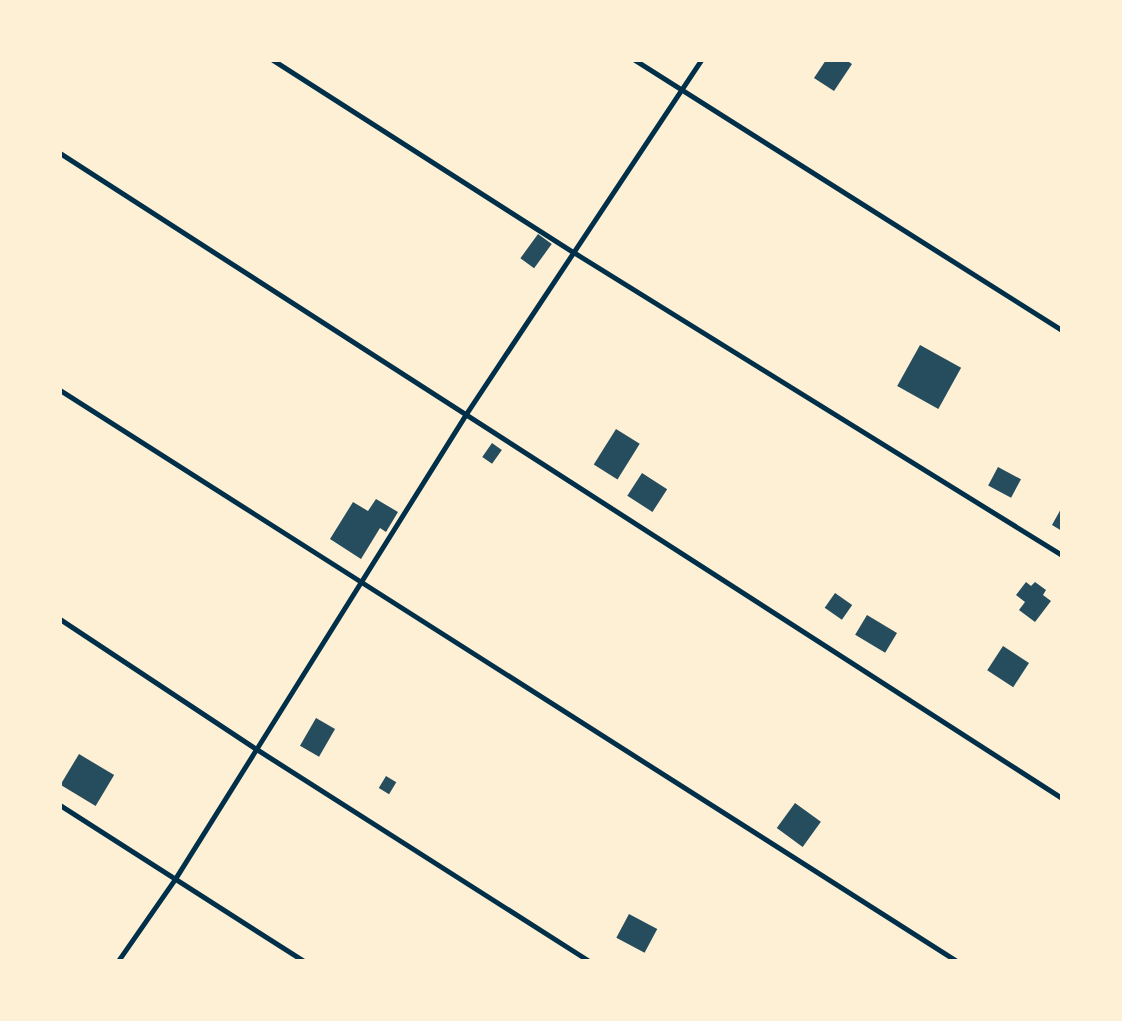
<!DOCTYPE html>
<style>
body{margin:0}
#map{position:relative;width:1122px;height:1021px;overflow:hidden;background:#fdf0d5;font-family:Raleway,sans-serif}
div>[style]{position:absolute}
.building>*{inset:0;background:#264d5e;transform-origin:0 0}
.service>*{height:4.5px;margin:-2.25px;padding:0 2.25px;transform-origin:2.25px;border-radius:2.25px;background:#003049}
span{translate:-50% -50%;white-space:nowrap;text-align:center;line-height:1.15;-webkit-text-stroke:5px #fdf0d5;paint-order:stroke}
.frame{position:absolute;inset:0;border:62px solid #fdf0d5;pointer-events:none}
</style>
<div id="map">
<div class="building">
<div style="clip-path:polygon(826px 60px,846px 60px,852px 64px,834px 91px,814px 78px)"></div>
<div style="left:538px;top:234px;width:17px;height:30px;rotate:36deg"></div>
<div style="left:920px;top:345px;width:47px;height:47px;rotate:29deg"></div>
<div style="left:616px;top:429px;width:28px;height:42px;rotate:32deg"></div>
<div style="left:492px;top:443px;width:12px;height:17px;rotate:35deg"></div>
<div style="left:998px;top:467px;width:26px;height:21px;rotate:28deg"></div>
<div style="left:642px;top:473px;width:30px;height:27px;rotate:33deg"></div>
<div style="clip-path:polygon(376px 499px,398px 512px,386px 532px,380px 528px,361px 559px,330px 539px,353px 502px,368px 511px)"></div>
<div style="clip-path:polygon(1062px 507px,1062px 531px,1052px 525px)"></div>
<div style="clip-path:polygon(1026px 582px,1031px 586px,1035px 582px,1046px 590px,1043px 595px,1051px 601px,1035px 622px,1019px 610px,1025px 602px,1016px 595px)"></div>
<div style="left:835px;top:593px;width:21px;height:18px;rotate:35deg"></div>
<div style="left:867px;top:615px;width:35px;height:23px;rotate:31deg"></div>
<div style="left:1003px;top:646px;width:31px;height:29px;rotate:33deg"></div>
<div style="left:316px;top:718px;width:22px;height:32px;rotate:30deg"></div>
<div style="left:79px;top:754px;width:41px;height:36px;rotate:31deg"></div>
<div style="left:386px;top:776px;width:12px;height:14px;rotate:31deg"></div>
<div style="left:795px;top:803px;width:32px;height:31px;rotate:36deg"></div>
<div style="left:629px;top:914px;width:32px;height:27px;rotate:28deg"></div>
</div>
<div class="service">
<div style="left:273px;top:60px;width:358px;rotate:32.6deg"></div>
<div style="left:575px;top:253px;width:573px;rotate:31.8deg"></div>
<div style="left:635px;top:60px;width:505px;rotate:32.31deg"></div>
<div style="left:60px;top:153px;width:1192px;rotate:32.77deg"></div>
<div style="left:60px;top:390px;width:1063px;rotate:32.48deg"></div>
<div style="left:60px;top:619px;width:234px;rotate:33.5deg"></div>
<div style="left:255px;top:748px;width:396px;rotate:32.5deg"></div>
<div style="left:60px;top:805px;width:290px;rotate:32.6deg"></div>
<div style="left:118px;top:961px;width:100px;rotate:-55.2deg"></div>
<div style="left:175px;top:879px;width:549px;rotate:-57.96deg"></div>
<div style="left:466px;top:414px;width:425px;rotate:-56.4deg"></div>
</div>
<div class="frame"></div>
</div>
